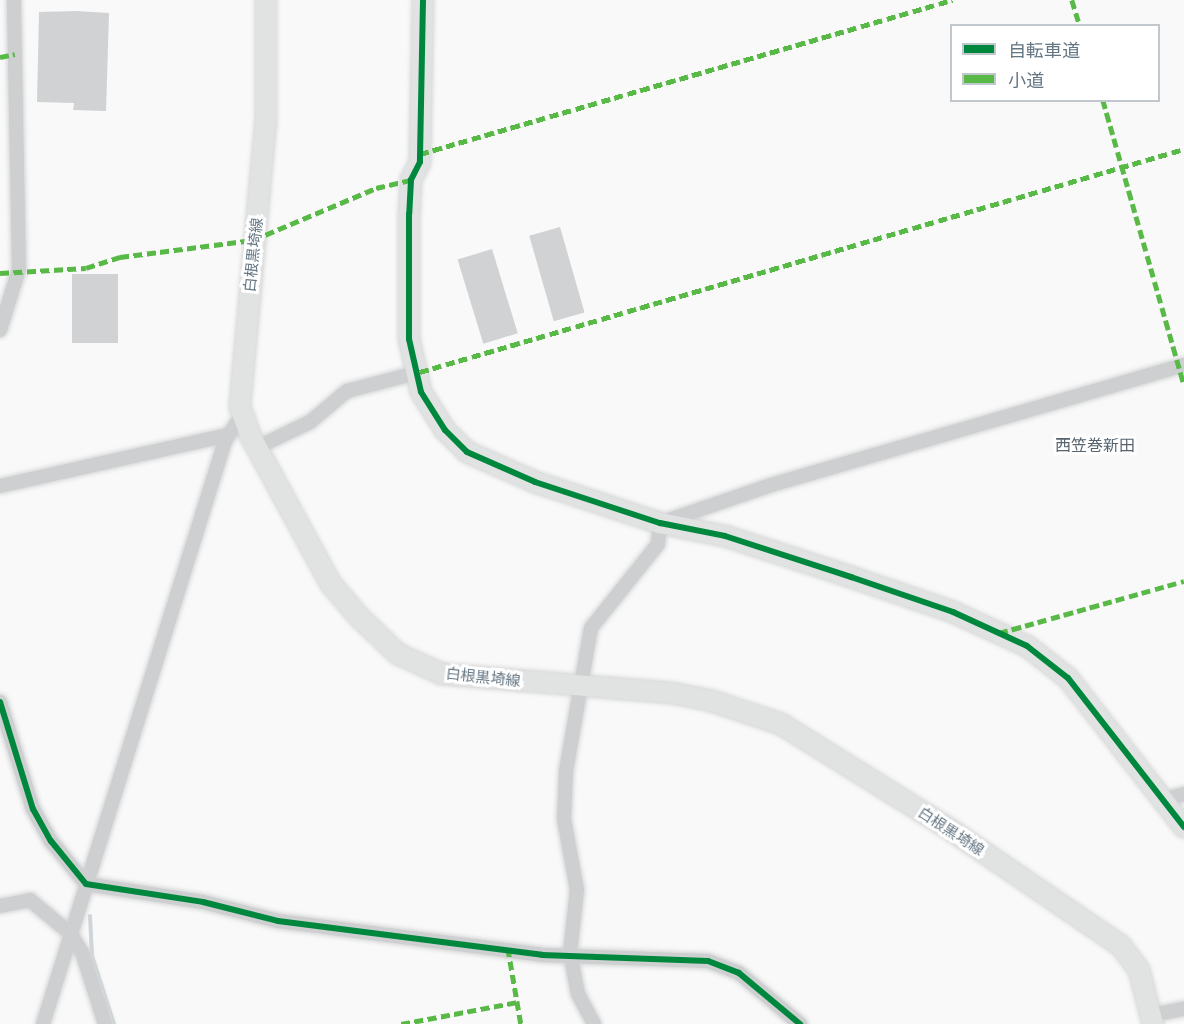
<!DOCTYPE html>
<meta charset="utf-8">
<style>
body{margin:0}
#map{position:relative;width:1184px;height:1024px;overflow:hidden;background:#f9f9f9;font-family:Helvetica,"Noto Sans JP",sans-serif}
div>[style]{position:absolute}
.stream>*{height:4px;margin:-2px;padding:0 2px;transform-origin:2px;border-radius:2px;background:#ced6d9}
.building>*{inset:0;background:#d0d2d3;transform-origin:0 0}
.roads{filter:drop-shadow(0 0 2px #d5d6d7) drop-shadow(0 0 2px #d5d6d7)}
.street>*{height:14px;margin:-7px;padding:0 7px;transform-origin:7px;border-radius:7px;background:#cecfd0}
.secondary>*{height:20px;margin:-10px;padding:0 10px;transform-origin:10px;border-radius:10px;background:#e1e2e2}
.quiet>*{height:4.5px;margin-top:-2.25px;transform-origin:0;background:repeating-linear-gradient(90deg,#58b947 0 9px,transparent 0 13.5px)}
.cycleway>*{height:6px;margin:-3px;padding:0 3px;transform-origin:3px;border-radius:3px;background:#00873e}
span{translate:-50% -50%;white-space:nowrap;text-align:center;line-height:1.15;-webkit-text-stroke:6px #fff;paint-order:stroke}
.street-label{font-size:15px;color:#657683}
.neighbourhood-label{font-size:16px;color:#57646e}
.legend{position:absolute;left:950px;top:24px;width:210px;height:78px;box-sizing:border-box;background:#fff;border:2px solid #c1c8cd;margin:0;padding:8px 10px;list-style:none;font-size:18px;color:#657683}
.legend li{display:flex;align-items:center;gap:12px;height:30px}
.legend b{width:30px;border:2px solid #c1c8cd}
</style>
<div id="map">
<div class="stream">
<div style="left:90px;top:916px;width:40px;rotate:87.1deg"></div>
<div style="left:92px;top:956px;width:71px;rotate:72.1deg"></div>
</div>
<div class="building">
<div style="clip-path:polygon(76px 11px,109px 13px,106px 111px,73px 110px,74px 103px,37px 102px,39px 12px)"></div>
<div style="left:560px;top:227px;width:89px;height:32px;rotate:74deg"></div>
<div style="left:492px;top:249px;width:88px;height:36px;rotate:73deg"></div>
<div style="left:72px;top:274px;width:46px;height:69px"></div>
</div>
<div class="roads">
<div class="street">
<div style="left:0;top:330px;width:64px;rotate:-72.7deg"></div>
<div style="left:19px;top:269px;width:269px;rotate:-91.1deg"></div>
<div style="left:258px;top:447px;width:58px;rotate:-25.7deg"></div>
<div style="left:310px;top:422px;width:48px;rotate:-40deg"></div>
<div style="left:347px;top:391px;width:75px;rotate:-14.6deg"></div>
<div style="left:0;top:486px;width:234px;rotate:-12.6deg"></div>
<div style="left:0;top:702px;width:112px;rotate:72.9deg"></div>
<div style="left:33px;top:809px;width:37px;rotate:61deg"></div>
<div style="left:51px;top:841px;width:55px;rotate:50.9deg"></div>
<div style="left:86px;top:884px;width:118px;rotate:8.7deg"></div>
<div style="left:203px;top:902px;width:77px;rotate:14.2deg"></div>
<div style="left:278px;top:921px;width:266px;rotate:7.3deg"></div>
<div style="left:542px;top:955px;width:166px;rotate:2.1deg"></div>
<div style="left:708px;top:961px;width:33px;rotate:21deg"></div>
<div style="left:739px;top:973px;width:80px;rotate:39.9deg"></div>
<div style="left:1163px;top:800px;width:22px;rotate:-16deg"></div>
<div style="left:0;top:906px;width:31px;rotate:-11deg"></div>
<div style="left:30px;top:900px;width:53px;rotate:39.7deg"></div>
<div style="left:71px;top:934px;width:21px;rotate:59deg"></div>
<div style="left:82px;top:952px;width:76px;rotate:72.3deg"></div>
<div style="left:1152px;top:1015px;width:33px;rotate:-11deg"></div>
<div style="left:43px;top:1024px;width:611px;rotate:-72.66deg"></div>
<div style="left:225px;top:441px;width:30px;rotate:-57deg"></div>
<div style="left:594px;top:1024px;width:34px;rotate:-118deg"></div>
<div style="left:578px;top:994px;width:42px;rotate:-101deg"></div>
<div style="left:570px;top:953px;width:63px;rotate:-83.7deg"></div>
<div style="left:577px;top:890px;width:72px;rotate:-100.4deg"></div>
<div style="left:564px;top:819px;width:48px;rotate:-87.6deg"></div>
<div style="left:566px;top:771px;width:145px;rotate:-80.1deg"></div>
<div style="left:591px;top:628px;width:107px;rotate:-51.4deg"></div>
<div style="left:658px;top:544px;width:21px;rotate:-85deg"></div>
<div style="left:660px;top:523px;width:117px;rotate:-18.9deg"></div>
<div style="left:771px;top:485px;width:430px;rotate:-16.2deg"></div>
</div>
<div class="secondary">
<div style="left:266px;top:0;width:119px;rotate:90deg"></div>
<div style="left:266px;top:119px;width:289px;rotate:95.2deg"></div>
<div style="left:240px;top:407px;width:30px;rotate:70deg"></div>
<div style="left:250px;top:435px;width:170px;rotate:61.5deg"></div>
<div style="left:331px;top:584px;width:43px;rotate:49.7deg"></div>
<div style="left:359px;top:617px;width:54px;rotate:43.5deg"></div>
<div style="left:398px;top:654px;width:48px;rotate:24.4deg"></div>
<div style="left:442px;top:674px;width:231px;rotate:4.7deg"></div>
<div style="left:672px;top:693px;width:41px;rotate:11.3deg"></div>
<div style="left:712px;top:701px;width:73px;rotate:18.4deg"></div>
<div style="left:781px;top:724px;width:200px;rotate:31.9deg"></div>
<div style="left:951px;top:830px;width:206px;rotate:34.3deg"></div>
<div style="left:1121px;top:946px;width:30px;rotate:53deg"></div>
<div style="left:1139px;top:970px;width:56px;rotate:75.5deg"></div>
<div style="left:423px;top:0;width:162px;rotate:91.1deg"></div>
<div style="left:420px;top:162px;width:20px;rotate:117deg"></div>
<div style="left:411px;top:180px;width:34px;rotate:93deg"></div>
<div style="left:409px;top:214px;width:125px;rotate:90deg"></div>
<div style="left:409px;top:339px;width:54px;rotate:77.2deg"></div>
<div style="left:421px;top:392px;width:45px;rotate:57.7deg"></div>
<div style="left:445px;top:430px;width:31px;rotate:45deg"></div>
<div style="left:467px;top:452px;width:74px;rotate:23.8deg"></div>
<div style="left:535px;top:482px;width:132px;rotate:18.2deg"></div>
<div style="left:660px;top:523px;width:66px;rotate:11.3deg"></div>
<div style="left:725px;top:536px;width:133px;rotate:18deg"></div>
<div style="left:851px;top:577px;width:108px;rotate:18.9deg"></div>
<div style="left:953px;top:612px;width:81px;rotate:24.7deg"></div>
<div style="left:1027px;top:646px;width:52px;rotate:38deg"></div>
<div style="left:1068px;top:678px;width:189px;rotate:52.1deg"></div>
</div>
</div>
<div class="quiet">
<div style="left:1072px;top:0;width:27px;rotate:73deg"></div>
<div style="left:0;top:57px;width:15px;rotate:-11deg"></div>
<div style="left:1103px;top:100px;width:295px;rotate:74.1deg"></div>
<div style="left:420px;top:154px;width:554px;rotate:-16.14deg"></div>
<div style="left:0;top:273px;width:86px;rotate:-3.3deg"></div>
<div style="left:86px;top:268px;width:36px;rotate:-18deg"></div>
<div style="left:120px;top:257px;width:134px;rotate:-7.3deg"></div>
<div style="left:253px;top:240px;width:134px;rotate:-22.9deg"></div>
<div style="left:376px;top:188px;width:36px;rotate:-13deg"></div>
<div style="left:420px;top:372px;width:796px;rotate:-16.27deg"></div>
<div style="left:999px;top:633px;width:192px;rotate:-15.7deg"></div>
<div style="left:508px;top:948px;width:77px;rotate:80.3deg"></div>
<div style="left:401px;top:1024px;width:118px;rotate:-10.7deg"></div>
</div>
<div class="cycleway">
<div style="left:423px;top:0;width:162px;rotate:91.1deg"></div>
<div style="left:420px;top:162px;width:20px;rotate:117deg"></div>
<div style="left:411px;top:180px;width:34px;rotate:93deg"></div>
<div style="left:409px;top:214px;width:125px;rotate:90deg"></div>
<div style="left:409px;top:339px;width:54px;rotate:77.2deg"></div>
<div style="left:421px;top:392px;width:45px;rotate:57.7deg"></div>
<div style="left:445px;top:430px;width:31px;rotate:45deg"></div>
<div style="left:467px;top:452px;width:74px;rotate:23.8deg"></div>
<div style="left:535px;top:482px;width:132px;rotate:18.2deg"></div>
<div style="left:660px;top:523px;width:66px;rotate:11.3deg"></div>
<div style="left:725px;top:536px;width:133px;rotate:18deg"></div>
<div style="left:851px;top:577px;width:108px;rotate:18.9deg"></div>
<div style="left:953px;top:612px;width:81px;rotate:24.7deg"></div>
<div style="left:1027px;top:646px;width:52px;rotate:38deg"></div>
<div style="left:1068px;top:678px;width:189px;rotate:52.1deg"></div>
<div style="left:0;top:702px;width:112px;rotate:72.9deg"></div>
<div style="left:33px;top:809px;width:37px;rotate:61deg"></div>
<div style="left:51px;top:841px;width:55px;rotate:50.9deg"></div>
<div style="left:86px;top:884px;width:118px;rotate:8.7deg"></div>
<div style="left:203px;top:902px;width:77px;rotate:14.2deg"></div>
<div style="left:278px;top:921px;width:266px;rotate:7.3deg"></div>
<div style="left:542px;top:955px;width:166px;rotate:2.1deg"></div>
<div style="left:708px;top:961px;width:33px;rotate:21deg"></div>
<div style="left:739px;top:973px;width:80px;rotate:39.9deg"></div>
</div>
<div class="street-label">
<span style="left:253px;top:255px;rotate:-84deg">白根黒埼線</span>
<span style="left:483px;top:677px;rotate:6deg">白根黒埼線</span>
<span style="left:951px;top:831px;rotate:33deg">白根黒埼線</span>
</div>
<div class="neighbourhood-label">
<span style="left:1095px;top:446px">西笠巻新田</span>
</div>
<ul class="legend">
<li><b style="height:8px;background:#00873e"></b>自転車道</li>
<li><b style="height:8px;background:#58b947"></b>小道</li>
</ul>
</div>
